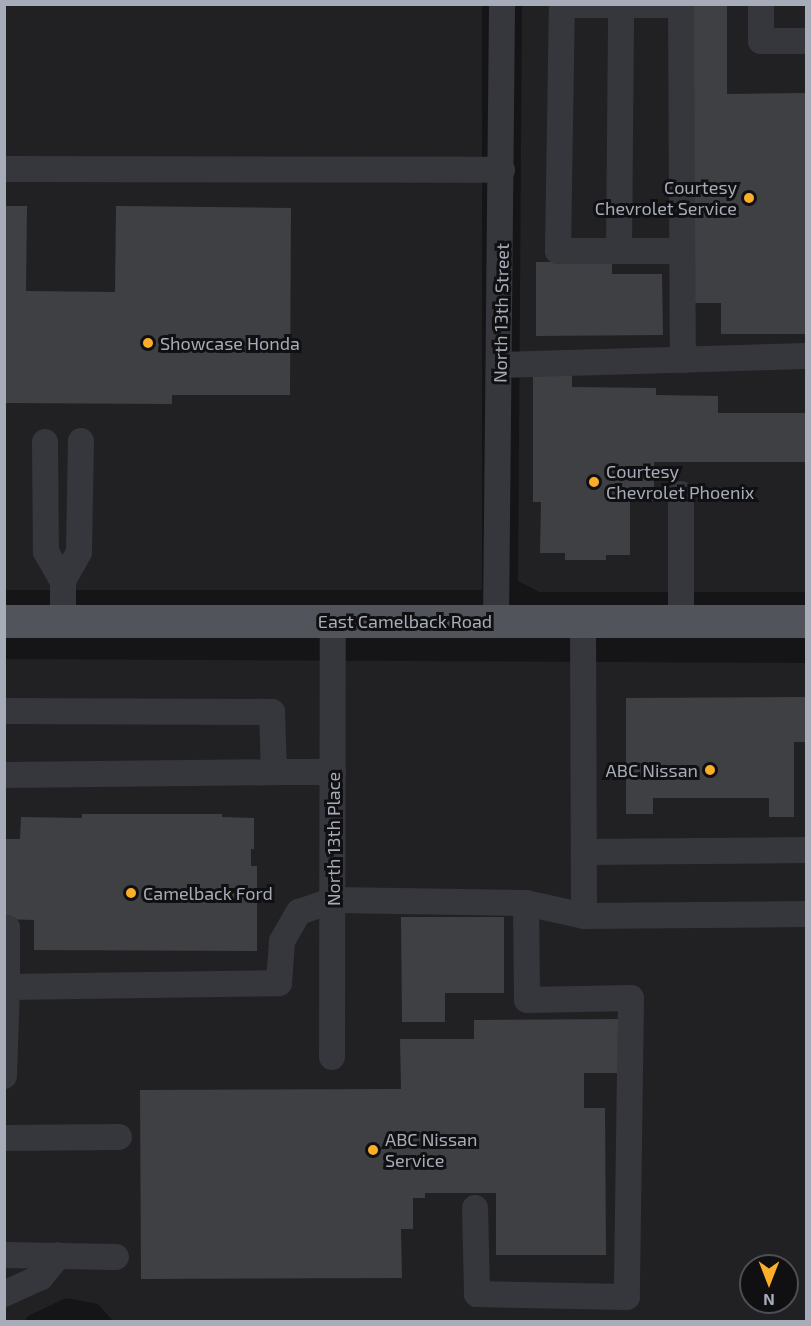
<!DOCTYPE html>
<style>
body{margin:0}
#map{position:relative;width:811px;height:1326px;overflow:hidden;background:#151517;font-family:"Exo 2",sans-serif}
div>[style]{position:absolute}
.built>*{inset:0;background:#212124;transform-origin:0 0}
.building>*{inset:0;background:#3f4044}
.minor>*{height:26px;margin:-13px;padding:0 13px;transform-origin:13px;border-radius:13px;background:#36373c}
.major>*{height:33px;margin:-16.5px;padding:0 16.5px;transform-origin:16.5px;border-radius:16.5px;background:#52545b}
.dots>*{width:16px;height:16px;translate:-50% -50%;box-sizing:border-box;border:3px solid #101012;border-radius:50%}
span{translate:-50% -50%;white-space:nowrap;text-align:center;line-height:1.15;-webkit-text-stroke:6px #101012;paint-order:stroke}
.poi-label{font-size:18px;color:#a6acb8}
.right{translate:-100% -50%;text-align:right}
.left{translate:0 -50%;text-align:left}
.street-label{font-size:18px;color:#a6acb8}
.frame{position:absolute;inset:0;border:6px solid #a6acb8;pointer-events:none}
.north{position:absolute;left:739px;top:1254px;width:60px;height:60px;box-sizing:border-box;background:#101012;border:2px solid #4c4e54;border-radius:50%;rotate:180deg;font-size:16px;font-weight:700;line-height:24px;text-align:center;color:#a6acb8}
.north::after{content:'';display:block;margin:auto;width:21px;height:27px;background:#fcae28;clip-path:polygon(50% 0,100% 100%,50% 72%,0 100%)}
</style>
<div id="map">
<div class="built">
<div style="left:5px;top:5px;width:477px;height:585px"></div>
<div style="clip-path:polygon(522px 5px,806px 5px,806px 592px,539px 592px,518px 581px)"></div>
<div style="clip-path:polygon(evenodd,5px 659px,806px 663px,806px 1321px,114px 1322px,98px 1304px,66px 1298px,28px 1316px,24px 1321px,5px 1322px,5px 659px,751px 1266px,787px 1266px,787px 1302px,751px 1302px,751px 1266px)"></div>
</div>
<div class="building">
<div style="clip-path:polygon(692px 4px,727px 4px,727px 94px,806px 93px,806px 334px,721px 334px,721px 303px,692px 303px)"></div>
<div style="clip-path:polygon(4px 206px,27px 206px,26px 291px,115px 292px,116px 206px,291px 208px,290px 395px,172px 395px,172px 404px,4px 403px)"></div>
<div style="clip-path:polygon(612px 254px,612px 274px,662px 274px,663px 335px,536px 336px,536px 262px,560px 262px)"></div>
<div style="clip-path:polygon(533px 375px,572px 375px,572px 387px,656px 388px,656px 395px,718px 396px,718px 413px,806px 413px,806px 462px,654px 462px,654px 501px,630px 501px,630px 555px,606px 555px,606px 560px,565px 560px,565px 553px,540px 553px,541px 502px,533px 502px)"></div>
<div style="clip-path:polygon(806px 697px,806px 742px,794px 742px,794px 817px,769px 817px,769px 798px,653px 798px,653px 814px,626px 814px,626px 698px)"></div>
<div style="clip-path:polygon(82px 814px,222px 814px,222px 817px,254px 818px,254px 849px,251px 849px,251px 866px,257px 866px,257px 951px,34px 950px,34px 920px,4px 919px,4px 839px,20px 839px,21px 817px,82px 818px)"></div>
<div style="clip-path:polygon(401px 917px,504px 917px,504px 993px,445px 993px,445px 1022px,402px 1022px)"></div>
<div style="clip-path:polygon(623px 1019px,623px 1073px,584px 1073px,584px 1108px,605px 1108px,606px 1255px,496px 1255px,496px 1193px,425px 1193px,425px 1198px,413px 1198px,413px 1229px,401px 1229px,402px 1278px,141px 1279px,140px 1090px,401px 1089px,400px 1039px,474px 1039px,474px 1020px)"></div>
</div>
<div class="minor">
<div style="left:761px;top:4px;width:37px;rotate:90deg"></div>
<div style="left:761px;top:41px;width:45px"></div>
<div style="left:4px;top:169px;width:498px;rotate:0.1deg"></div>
<div style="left:619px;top:251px;width:246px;rotate:-89.5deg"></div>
<div style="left:681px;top:251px;width:123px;rotate:180deg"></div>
<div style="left:558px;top:251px;width:246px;rotate:-89.1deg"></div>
<div style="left:562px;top:5px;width:119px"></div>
<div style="left:681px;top:5px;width:355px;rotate:89.7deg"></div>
<div style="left:500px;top:365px;width:306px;rotate:-1.7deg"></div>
<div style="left:45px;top:442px;width:110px;rotate:89.5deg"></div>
<div style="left:46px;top:552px;width:34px;rotate:60deg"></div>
<div style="left:63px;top:581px;width:41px;rotate:90deg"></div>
<div style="left:681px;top:494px;width:127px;rotate:90deg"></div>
<div style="left:63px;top:581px;width:33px;rotate:-61deg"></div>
<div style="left:79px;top:552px;width:111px;rotate:-89deg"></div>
<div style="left:496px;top:621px;width:617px;rotate:-89.44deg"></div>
<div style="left:583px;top:621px;width:295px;rotate:89.8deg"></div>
<div style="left:584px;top:916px;width:222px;rotate:-0.5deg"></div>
<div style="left:4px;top:711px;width:268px;rotate:0.2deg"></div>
<div style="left:272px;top:712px;width:60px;rotate:88.1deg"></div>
<div style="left:274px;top:772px;width:59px"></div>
<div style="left:4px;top:775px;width:270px;rotate:-0.6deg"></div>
<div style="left:585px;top:852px;width:221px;rotate:-0.5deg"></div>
<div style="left:526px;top:903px;width:59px;rotate:12.6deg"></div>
<div style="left:4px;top:928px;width:3px"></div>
<div style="left:7px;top:928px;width:59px;rotate:90deg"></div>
<div style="left:7px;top:987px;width:3px;rotate:180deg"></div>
<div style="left:332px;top:1057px;width:436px;rotate:-89.9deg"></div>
<div style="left:4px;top:1076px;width:89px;rotate:-88.1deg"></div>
<div style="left:7px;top:987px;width:272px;rotate:-0.8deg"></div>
<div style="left:279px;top:983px;width:42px;rotate:-85.9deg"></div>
<div style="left:282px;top:941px;width:34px;rotate:-60deg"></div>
<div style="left:299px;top:912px;width:37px;rotate:-19deg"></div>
<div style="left:334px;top:900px;width:192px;rotate:0.9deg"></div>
<div style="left:526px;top:903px;width:97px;rotate:89.4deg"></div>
<div style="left:527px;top:1000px;width:104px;rotate:-1.1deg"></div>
<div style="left:631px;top:998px;width:299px;rotate:90.8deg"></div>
<div style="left:627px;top:1297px;width:150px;rotate:-178.9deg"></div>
<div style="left:477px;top:1294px;width:86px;rotate:-91.3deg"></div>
<div style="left:4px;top:1138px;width:115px;rotate:-0.5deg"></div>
<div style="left:4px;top:1255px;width:112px;rotate:1deg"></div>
<div style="left:4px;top:1294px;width:41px;rotate:-24.7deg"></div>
<div style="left:41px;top:1277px;width:28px;rotate:-51deg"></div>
</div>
<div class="major">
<div style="left:4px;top:621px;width:802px"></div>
</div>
<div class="dots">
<div style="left:749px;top:198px;background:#fcae28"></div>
<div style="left:148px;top:343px;background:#fcae28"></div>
<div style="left:594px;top:482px;background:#fcae28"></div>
<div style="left:710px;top:770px;background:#fcae28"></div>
<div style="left:131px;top:893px;background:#fcae28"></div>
<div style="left:373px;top:1150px;background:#fcae28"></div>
</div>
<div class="poi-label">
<span class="right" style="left:737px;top:198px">Courtesy<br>Chevrolet Service</span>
<span class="left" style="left:160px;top:343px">Showcase Honda</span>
<span class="left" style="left:606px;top:482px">Courtesy<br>Chevrolet Phoenix</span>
<span class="right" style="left:698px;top:770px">ABC Nissan</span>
<span class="left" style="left:143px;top:893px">Camelback Ford</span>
<span class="left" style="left:385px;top:1150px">ABC Nissan<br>Service</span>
</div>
<div class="street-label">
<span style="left:501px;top:313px;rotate:-89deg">North 13th Street</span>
<span style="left:405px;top:621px">East Camelback Road</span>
<span style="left:333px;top:839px;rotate:-90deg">North 13th Place</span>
</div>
<div class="frame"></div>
<div class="north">N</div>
</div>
